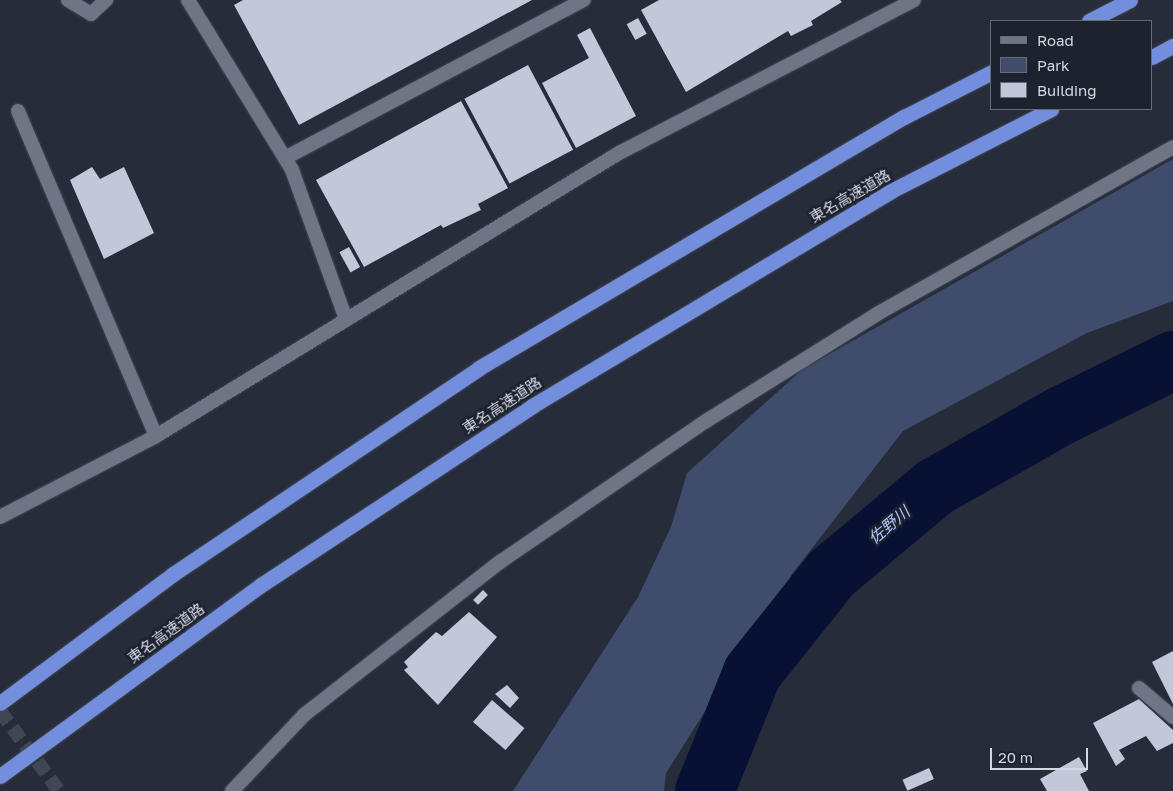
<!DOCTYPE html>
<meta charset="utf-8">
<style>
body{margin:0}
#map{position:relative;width:1173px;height:791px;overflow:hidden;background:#262c3a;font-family:"Golos Text","Noto Sans JP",sans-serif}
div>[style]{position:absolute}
.green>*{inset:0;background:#3f4c6c}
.river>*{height:59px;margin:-29.5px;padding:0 29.5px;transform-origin:29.5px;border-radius:29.5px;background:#081134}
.building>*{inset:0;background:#c1c8da;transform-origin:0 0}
.minor-tunnel>*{height:14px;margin-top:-7px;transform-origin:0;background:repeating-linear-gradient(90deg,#404653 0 14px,transparent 0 21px)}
.roads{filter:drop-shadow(0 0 1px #424753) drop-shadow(0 0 1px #424753)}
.service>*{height:14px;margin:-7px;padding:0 7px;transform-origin:7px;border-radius:7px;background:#6e7585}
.minor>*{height:14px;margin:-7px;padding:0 7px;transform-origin:7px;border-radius:7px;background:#6e7585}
.motorway>*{height:15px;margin:-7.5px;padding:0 7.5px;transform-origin:7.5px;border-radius:7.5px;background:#728edd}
span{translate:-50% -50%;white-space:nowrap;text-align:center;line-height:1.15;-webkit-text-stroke:5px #1d222f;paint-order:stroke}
.street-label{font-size:15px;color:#d4d8e1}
.water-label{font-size:16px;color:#afc4fa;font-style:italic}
.legend{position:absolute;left:990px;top:20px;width:162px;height:90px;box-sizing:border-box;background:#1d222f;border:1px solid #666b76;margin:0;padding:6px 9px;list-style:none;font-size:15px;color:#d4d8e1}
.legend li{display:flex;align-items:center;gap:10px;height:25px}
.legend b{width:25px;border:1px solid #666b76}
.scale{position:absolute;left:990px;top:748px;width:98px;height:22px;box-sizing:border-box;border:2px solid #d4d8e1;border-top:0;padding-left:6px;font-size:15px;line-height:18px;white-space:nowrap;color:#d4d8e1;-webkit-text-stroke:4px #1d222f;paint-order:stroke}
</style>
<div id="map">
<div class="green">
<div style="clip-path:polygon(1173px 159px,1173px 301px,1087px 333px,903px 431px,792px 574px,666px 773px,664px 791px,513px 791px,638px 597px,671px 527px,687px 473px,803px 369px)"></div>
</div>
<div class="river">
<div style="left:704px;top:791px;width:128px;rotate:-68deg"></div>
<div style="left:752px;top:672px;width:127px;rotate:-51.4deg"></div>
<div style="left:831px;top:573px;width:134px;rotate:-39.9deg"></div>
<div style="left:934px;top:487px;width:146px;rotate:-29.6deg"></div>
<div style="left:1061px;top:415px;width:125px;rotate:-26.2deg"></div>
</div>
<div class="building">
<div style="clip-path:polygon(243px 0,532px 0,299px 125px,234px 5px)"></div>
<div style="clip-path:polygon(659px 0,840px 0,842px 2px,811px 21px,813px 25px,791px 36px,788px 31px,686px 92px,641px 10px)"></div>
<div style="left:638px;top:18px;width:18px;height:13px;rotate:61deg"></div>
<div style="clip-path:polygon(590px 28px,636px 116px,576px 148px,542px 83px,589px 58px,577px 35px)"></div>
<div style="left:528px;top:65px;width:96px;height:72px;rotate:62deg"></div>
<div style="clip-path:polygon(461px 101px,508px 188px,478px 204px,481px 210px,443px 228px,441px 225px,364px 267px,316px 180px)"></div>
<div style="clip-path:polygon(92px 167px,100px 179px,124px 167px,154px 233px,104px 259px,70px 180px)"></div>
<div style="left:349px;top:247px;width:23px;height:11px;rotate:61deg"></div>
<div style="left:483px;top:590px;width:7px;height:14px;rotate:45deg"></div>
<div style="clip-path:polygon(469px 612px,497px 637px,438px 705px,404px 670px,408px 667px,404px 662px,436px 632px,442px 636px)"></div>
<div style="clip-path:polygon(1173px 651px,1173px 704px,1152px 662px)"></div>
<div style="clip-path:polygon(507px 685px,519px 698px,510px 708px,495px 694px)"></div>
<div style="clip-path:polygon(1139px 699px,1173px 730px,1173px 743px,1157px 751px,1146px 736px,1119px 750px,1125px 759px,1116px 766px,1093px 723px)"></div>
<div style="left:492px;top:700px;width:43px;height:29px;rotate:41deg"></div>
<div style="clip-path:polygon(1079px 757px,1087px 771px,1080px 774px,1089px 791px,1047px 791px,1040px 779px)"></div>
<div style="left:929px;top:768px;width:12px;height:29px;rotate:66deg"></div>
</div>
<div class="minor-tunnel">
<div style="left:0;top:711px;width:99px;rotate:53.6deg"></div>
</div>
<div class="roads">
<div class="service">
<div style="left:68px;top:0;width:27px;rotate:31deg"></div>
<div style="left:91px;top:14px;width:21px;rotate:-43deg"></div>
<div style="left:188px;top:0;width:199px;rotate:58.5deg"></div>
<div style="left:292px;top:170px;width:158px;rotate:70.1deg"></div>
<div style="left:18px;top:111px;width:353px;rotate:67deg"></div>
</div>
<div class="minor">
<div style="left:285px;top:158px;width:338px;rotate:-27.9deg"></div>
<div style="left:0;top:517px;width:176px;rotate:-27.4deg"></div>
<div style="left:156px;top:436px;width:543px;rotate:-31.43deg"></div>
<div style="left:619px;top:153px;width:332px;rotate:-27.4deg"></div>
<div style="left:1139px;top:688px;width:45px;rotate:40.5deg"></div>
<div style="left:232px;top:791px;width:105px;rotate:-46.5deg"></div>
<div style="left:304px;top:715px;width:249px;rotate:-38deg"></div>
<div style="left:500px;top:562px;width:250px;rotate:-34.4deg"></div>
<div style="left:706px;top:421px;width:202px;rotate:-32deg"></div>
<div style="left:877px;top:314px;width:340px;rotate:-29.4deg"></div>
</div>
<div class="motorway">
<div style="left:1089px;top:21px;width:46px;rotate:-27.1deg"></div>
<div style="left:1152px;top:57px;width:24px;rotate:-28deg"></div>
<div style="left:0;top:703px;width:216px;rotate:-36.7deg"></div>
<div style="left:173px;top:574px;width:369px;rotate:-33.9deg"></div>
<div style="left:479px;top:368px;width:494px;rotate:-30.6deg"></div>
<div style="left:904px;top:117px;width:99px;rotate:-27.1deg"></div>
<div style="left:0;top:776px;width:323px;rotate:-36.2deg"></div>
<div style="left:261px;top:585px;width:325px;rotate:-33.4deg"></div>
<div style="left:532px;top:406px;width:418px;rotate:-30.9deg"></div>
<div style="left:891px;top:191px;width:180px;rotate:-27.1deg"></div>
</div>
</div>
<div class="street-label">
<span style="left:850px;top:196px;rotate:-30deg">東名高速道路</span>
<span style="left:502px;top:405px;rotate:-33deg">東名高速道路</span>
<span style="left:166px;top:633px;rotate:-36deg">東名高速道路</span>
</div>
<div class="water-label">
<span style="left:889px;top:525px;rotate:-40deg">佐野川</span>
</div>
<ul class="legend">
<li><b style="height:6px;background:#6e7585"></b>Road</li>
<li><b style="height:14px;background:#3f4c6c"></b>Park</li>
<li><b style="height:14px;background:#c1c8da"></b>Building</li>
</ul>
<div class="scale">20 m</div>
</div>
